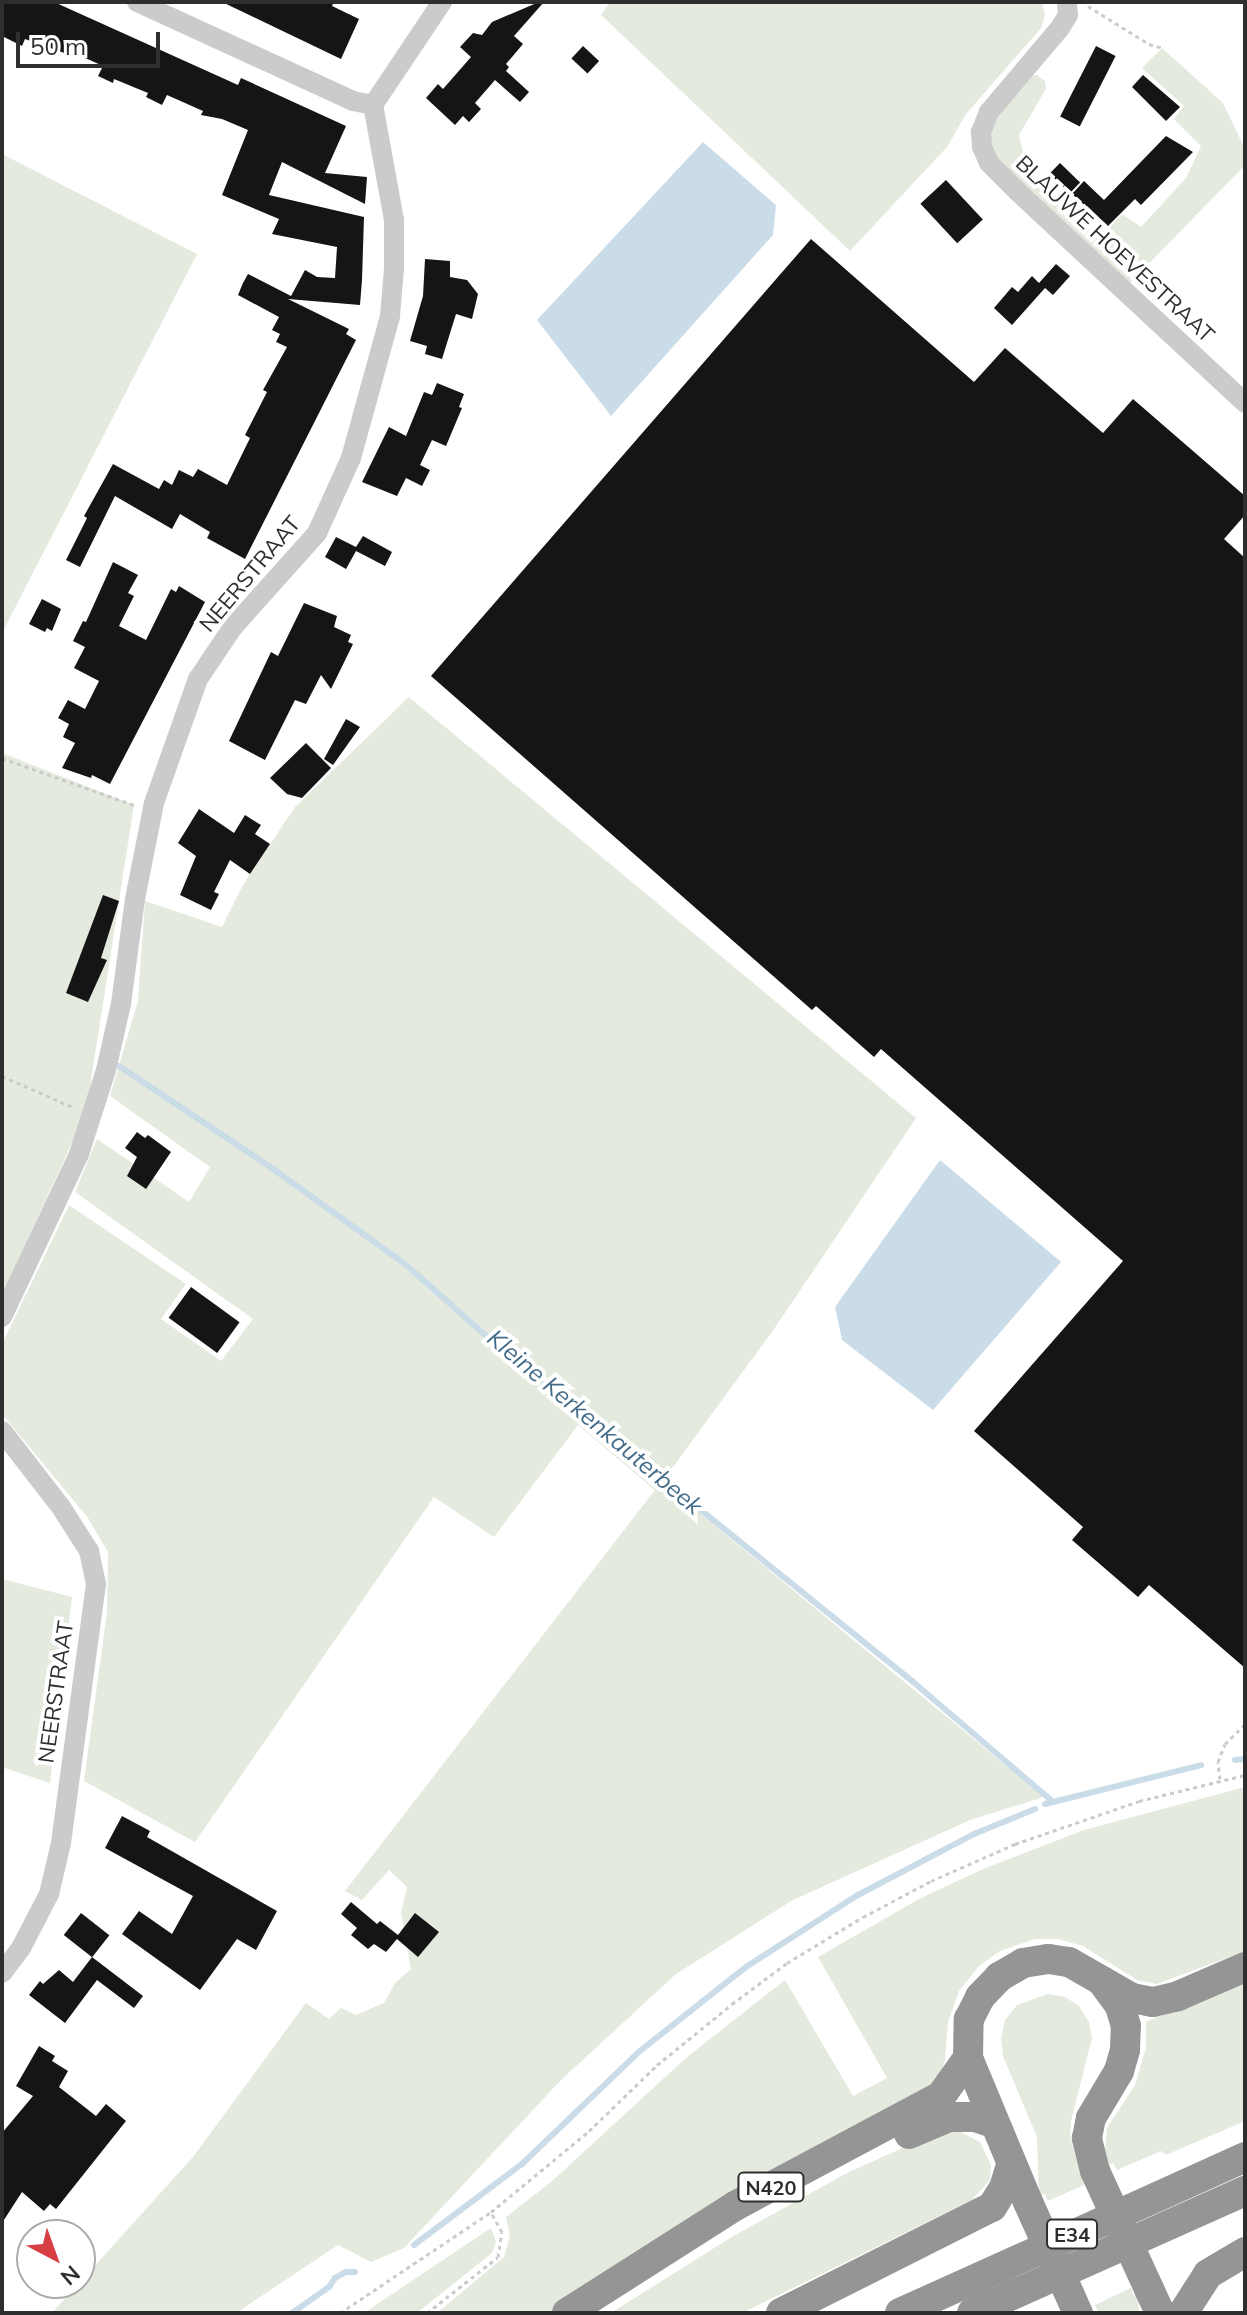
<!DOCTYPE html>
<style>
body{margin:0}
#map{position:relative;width:1247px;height:2315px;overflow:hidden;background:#fff;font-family:Mulish,sans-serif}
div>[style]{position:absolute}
.green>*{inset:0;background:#e4eadd}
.water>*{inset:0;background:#cbdce9}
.stream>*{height:6px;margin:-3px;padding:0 3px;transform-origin:3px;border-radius:3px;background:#cbdce9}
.building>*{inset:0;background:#151515;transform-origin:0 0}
.path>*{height:3px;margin-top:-1.5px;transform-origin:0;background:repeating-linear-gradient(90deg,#cbcbcb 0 4px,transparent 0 8px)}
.minor>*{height:20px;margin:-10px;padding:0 10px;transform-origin:10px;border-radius:10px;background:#cbcbcb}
.highway>*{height:30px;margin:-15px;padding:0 15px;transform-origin:15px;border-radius:15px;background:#959595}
.highway-bridge>*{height:30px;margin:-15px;padding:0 15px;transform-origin:15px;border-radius:15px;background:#959595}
span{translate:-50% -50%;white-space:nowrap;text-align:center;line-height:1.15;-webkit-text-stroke:8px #fff;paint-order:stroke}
.shield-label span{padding:2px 6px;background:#fff;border:2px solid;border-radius:6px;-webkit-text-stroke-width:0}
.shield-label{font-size:20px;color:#2e2e2e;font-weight:700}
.street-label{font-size:22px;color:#2e2e2e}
.water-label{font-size:24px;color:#436c8a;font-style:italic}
.frame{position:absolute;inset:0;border:4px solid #2e2e2e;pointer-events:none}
.north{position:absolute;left:16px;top:2219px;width:80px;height:80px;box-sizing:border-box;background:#fff;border:2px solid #ababab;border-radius:50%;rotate:139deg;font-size:22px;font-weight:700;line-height:32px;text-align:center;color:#2e2e2e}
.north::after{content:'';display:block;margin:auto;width:28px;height:36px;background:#d73f45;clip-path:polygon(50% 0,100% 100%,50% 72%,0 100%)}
.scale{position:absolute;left:16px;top:32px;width:144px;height:36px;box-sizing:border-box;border:4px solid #2e2e2e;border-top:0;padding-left:10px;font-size:24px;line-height:28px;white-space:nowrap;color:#2e2e2e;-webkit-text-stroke:6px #fff;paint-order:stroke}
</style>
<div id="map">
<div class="green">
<div style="clip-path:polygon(610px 2px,1042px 2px,1045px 15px,1041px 28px,966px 114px,947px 147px,850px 251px,601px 15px)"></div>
<div style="clip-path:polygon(1162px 48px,1223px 103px,1243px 145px,1245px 165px,1129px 284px,996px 161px,989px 134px,993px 118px,1026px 75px,1037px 75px,1045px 81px,1046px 89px,1019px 135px,1024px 157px,1051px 190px,1100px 238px,1122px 214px,1141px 227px,1186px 178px,1201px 146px,1174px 119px,1184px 106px,1142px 68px)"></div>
<div style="clip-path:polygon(2px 154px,197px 254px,2px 633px)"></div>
<div style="clip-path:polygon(409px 697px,916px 1118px,774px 1329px,662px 1482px,1044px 1797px,970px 1820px,791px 1901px,676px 1974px,561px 2080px,404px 2248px,371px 2262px,338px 2245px,236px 2313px,52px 2313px,193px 2157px,306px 2003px,329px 2019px,341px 2008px,356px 2015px,384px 2003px,395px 1983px,411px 1969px,401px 1913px,407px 1887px,389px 1870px,362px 1900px,345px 1891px,655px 1490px,578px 1425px,494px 1537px,434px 1497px,195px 1842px,84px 1781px,107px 1612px,108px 1552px,88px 1518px,2px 1414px,2px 1344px,69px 1205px,186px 1284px,161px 1319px,221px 1361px,253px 1319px,75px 1192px,97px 1139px,189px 1202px,210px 1167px,110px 1096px,138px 1001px,145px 901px,222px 927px,243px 885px,295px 807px)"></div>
<div style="clip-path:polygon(2px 753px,134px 805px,86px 1112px,2px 1295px)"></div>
<div style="clip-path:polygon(2px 1579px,72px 1597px,50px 1783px,2px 1767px)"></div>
<div style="clip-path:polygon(1245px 1787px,1245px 1951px,1157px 1984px,1137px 1980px,1083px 1946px,1058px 1939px,1035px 1939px,1000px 1951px,979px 1966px,959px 1991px,948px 2022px,945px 2060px,940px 2075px,929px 2088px,549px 2313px,437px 2313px,504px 2257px,510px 2236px,506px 2217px,551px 2182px,687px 2057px,785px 1980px,853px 2096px,887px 2078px,818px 1957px,919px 1899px,983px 1869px,1084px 1830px)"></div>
<div style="clip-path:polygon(1245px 1977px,1245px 2121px,1166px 2155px,1161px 2151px,1117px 2170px,1113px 2163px,1109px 2165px,1105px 2149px,1107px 2128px,1135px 2085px,1146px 2048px,1146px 2022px)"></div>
<div style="clip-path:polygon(1048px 1994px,1065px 1997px,1079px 2006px,1089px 2022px,1092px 2038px,1071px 2121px,1070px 2137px,1084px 2185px,1048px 2201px,1045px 2194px,1039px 2196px,1037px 2137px,1003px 2056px,1001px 2038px,1005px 2020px,1017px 2005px)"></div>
<div style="clip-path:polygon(955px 2129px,980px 2142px,991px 2165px,990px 2180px,972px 2200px,742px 2313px,611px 2313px,730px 2238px,847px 2173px,938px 2132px)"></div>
<div style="clip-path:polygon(491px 2228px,496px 2242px,492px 2253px,417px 2313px,364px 2313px)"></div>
<div style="clip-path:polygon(1131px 2288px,1134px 2296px,1138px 2294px,1139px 2313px,1095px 2313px,1098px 2311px,1095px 2305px)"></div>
</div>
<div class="water">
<div style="clip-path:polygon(703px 142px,776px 205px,773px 235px,611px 416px,537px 320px)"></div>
<div style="clip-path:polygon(940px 1160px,1061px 1262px,933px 1410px,842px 1340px,835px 1307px)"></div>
</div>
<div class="stream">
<div style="left:119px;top:1066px;width:180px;rotate:33.7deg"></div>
<div style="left:269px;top:1166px;width:168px;rotate:35.8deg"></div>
<div style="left:405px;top:1264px;width:115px;rotate:41.5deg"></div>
<div style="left:491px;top:1340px;width:542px;rotate:39.01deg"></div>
<div style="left:912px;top:1681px;width:184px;rotate:40.6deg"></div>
<div style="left:1235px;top:1760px;width:10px;rotate:-6deg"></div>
<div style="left:1045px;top:1804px;width:161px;rotate:-14deg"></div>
<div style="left:414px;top:2245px;width:135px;rotate:-36.9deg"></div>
<div style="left:522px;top:2164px;width:163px;rotate:-43.8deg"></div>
<div style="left:640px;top:2051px;width:135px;rotate:-38.4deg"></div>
<div style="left:746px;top:1967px;width:131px;rotate:-32.8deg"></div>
<div style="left:856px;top:1896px;width:133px;rotate:-27.7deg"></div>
<div style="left:974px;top:1834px;width:66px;rotate:-22.3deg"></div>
<div style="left:292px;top:2313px;width:45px;rotate:-35.1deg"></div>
<div style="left:329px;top:2287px;width:11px;rotate:-56deg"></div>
<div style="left:335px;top:2278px;width:13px;rotate:-29deg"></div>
<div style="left:346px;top:2272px;width:9px"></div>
</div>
<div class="building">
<div style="clip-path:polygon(2px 2px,54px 2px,238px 85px,241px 78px,346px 126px,325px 173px,367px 177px,365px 204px,282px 162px,269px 195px,364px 217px,362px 280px,360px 305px,288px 299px,349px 329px,346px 334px,356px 340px,245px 559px,207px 538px,210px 532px,180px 514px,172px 529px,115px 496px,80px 567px,66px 560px,87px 518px,84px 516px,113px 464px,159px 489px,164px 480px,172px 485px,179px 470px,193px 477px,198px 469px,227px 485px,250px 438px,245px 435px,267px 392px,263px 390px,287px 347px,276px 342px,280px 334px,272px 330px,279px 317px,238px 295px,243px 283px,248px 274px,291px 296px,305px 270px,317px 277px,335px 278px,337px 247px,272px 234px,279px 219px,222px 195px,248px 130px,222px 119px,201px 115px,203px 111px,167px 95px,162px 105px,146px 97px,148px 93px,114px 79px,113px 83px,98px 76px,103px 66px,72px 52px,70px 55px,25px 39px,22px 46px,2px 36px)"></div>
<div style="clip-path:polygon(222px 2px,334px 2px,332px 6px,359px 19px,341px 59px)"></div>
<div style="clip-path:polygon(539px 2px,544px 2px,514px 36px,523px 44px,506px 64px,509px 67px,506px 71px,529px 92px,520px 102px,495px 80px,475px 103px,481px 109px,469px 122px,463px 116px,455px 125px,426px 98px,438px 84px,443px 89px,471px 57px,460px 47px,473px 33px,482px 35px,492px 22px)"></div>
<div style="left:583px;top:46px;width:22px;height:17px;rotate:43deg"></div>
<div style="left:1096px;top:46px;width:22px;height:79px;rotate:27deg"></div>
<div style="clip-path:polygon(1143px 75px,1180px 107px,1166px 121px,1132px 87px)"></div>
<div style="clip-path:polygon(1166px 136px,1193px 152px,1141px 205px,1135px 199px,1108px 226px,1072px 194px,1084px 181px,1104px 200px)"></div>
<div style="left:1060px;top:163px;width:28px;height:15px;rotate:44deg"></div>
<div style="left:946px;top:180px;width:54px;height:35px;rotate:47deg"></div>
<div style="clip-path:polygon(811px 239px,974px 382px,1005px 348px,1103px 433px,1133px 399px,1245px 496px,1245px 515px,1224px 539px,1245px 558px,1245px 1668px,1149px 1585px,1138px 1597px,1072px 1540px,1083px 1527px,974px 1431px,1123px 1261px,881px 1049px,874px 1057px,816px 1006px,812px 1010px,431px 676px)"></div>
<div style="clip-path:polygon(425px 259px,450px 261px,450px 277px,467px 280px,478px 294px,472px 319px,456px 314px,442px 359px,425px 354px,427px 346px,410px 341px,423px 296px)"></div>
<div style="clip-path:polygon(1056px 264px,1070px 276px,1053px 295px,1045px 288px,1012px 325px,994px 308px,1012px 287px,1018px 292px,1032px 276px,1039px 283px)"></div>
<div style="clip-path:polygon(437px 383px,464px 394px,459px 407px,462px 408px,446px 446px,432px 440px,420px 465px,430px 470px,422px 486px,406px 478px,397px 496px,362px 482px,389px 427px,406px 436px,424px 392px,432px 395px)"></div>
<div style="clip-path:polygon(363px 536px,392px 552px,385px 566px,356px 551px,346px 569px,325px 557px,336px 537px,356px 547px)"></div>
<div style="clip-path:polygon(113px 562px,138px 575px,128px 593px,134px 596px,119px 626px,146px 640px,171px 589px,176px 592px,179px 586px,205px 602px,110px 784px,92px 775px,91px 778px,62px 768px,75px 743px,63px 737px,69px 724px,58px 718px,68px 700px,85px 709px,99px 681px,74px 668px,85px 647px,73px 641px,83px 621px,86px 622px)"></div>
<div style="clip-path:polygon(42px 599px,61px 609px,52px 631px,47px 628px,45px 632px,29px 624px)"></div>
<div style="clip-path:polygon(304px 603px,337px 616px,334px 627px,351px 635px,348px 642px,353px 644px,331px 689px,321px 675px,306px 704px,295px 700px,265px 760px,229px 741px,271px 652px,278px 656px)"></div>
<div style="clip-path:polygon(346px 719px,360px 727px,333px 765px,324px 759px)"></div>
<div style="clip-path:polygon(306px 743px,331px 768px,302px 798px,287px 794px,270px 778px)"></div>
<div style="clip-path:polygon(199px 809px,234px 833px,245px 815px,261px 825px,255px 834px,270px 844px,250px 874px,230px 860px,214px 892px,219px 894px,211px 910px,180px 895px,196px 856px,178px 843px)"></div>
<div style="clip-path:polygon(103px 895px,119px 901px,101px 958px,107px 960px,88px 1002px,66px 993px)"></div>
<div style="clip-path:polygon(137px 1132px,145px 1138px,148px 1135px,171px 1152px,146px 1189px,127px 1176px,137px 1157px,125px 1148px)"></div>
<div style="left:191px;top:1287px;width:60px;height:38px;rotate:36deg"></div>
<div style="clip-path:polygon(122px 1816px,150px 1831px,147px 1837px,277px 1911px,256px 1950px,237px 1939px,200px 1990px,122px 1934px,139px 1911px,172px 1934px,193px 1896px,105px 1848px)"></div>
<div style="clip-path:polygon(351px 1902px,377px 1924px,380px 1921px,398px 1935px,415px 1913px,439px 1932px,418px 1957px,397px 1939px,386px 1952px,374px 1944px,368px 1949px,351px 1935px,357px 1928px,341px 1914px)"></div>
<div style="left:81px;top:1913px;width:36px;height:28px;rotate:38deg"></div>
<div style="clip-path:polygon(92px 1957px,143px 1996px,134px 2008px,97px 1980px,65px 2023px,29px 1995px,40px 1981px,43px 1984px,59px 1970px,73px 1982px)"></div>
<div style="clip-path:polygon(39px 2046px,55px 2056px,52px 2061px,68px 2071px,59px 2087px,96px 2116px,106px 2104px,126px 2121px,56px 2209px,50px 2204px,44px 2211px,22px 2192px,2px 2223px,2px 2133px,33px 2096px,16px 2086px)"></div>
</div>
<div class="path">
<div style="left:1088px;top:6px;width:72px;rotate:31.9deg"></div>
<div style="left:1149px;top:44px;width:15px;rotate:16deg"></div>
<div style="left:2px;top:758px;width:140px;rotate:19.6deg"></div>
<div style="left:2px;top:1076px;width:80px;rotate:23.7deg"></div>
<div style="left:1220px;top:1779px;width:17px;rotate:-97deg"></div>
<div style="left:1218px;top:1762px;width:19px;rotate:-69deg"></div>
<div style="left:1225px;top:1744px;width:28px;rotate:-45deg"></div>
<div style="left:340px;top:2313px;width:182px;rotate:-33.8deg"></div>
<div style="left:491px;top:2212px;width:127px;rotate:-39.6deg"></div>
<div style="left:589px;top:2131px;width:95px;rotate:-44.1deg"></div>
<div style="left:657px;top:2065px;width:97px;rotate:-39.1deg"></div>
<div style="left:732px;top:2004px;width:69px;rotate:-36.7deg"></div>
<div style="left:787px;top:1963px;width:89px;rotate:-31.2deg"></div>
<div style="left:863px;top:1917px;width:77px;rotate:-27.9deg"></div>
<div style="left:931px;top:1881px;width:92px;rotate:-23.8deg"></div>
<div style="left:1015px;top:1844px;width:131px;rotate:-19.1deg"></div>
<div style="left:1139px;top:1801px;width:109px;rotate:-13.8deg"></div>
<div style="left:427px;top:2313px;width:90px;rotate:-38.3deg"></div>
<div style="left:498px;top:2257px;width:25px;rotate:-81deg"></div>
<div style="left:502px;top:2232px;width:23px;rotate:-119deg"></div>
</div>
<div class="minor">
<div style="left:137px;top:2px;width:238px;rotate:24.6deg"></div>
<div style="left:353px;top:101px;width:20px;rotate:11deg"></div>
<div style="left:1067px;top:2px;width:13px;rotate:86deg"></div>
<div style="left:1068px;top:15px;width:15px;rotate:122deg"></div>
<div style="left:1060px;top:28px;width:110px;rotate:130.2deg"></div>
<div style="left:989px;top:112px;width:22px;rotate:112deg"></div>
<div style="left:981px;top:132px;width:15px;rotate:86deg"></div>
<div style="left:982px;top:147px;width:17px;rotate:66deg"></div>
<div style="left:989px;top:163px;width:40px;rotate:45deg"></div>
<div style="left:1017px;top:191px;width:311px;rotate:42.9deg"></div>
<div style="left:2px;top:1317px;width:180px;rotate:-64.7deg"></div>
<div style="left:79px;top:1154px;width:88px;rotate:-72.2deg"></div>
<div style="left:106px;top:1070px;width:68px;rotate:-77.2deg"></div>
<div style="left:121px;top:1004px;width:106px;rotate:-82.4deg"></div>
<div style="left:135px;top:899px;width:98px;rotate:-78.8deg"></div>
<div style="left:154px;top:803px;width:132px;rotate:-70.5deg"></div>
<div style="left:198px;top:679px;width:63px;rotate:-56.1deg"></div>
<div style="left:233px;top:627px;width:126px;rotate:-48.2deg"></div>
<div style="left:317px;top:533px;width:82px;rotate:-65.6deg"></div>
<div style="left:351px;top:458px;width:147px;rotate:-74.6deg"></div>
<div style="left:390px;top:316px;width:48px;rotate:-85.2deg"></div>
<div style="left:394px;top:268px;width:48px;rotate:-90deg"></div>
<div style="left:394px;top:220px;width:117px;rotate:-100.3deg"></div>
<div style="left:373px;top:105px;width:124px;rotate:-56.2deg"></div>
<div style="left:2px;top:1431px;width:96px;rotate:52.2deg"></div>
<div style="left:61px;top:1507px;width:52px;rotate:57.5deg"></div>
<div style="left:89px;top:1551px;width:34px;rotate:78deg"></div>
<div style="left:96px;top:1584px;width:261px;rotate:97.7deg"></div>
<div style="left:61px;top:1843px;width:52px;rotate:103.2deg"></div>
<div style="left:49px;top:1894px;width:61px;rotate:117.4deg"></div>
<div style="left:21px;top:1948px;width:31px;rotate:127deg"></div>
</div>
<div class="highway">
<div style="left:909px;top:2134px;width:43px;rotate:-23deg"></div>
<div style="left:949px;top:2117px;width:26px"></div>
<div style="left:975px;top:2117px;width:19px;rotate:18deg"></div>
<div style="left:1095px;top:2171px;width:34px;rotate:-104deg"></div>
<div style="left:1087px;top:2138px;width:20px;rotate:-79deg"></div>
<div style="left:1091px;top:2118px;width:55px;rotate:-59.2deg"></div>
<div style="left:1119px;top:2071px;width:22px;rotate:-74deg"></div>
<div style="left:1125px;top:2050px;width:24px;rotate:-88deg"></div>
<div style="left:1126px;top:2026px;width:21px;rotate:-107deg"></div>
<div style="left:1120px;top:2006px;width:31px;rotate:-126deg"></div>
<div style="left:1028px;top:2202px;width:156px;rotate:-112.6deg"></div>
<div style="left:968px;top:2058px;width:39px;rotate:-89deg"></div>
<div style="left:969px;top:2019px;width:25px;rotate:-63deg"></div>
<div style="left:980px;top:1997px;width:28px;rotate:-46deg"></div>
<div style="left:999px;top:1977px;width:28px;rotate:-30deg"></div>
<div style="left:1023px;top:1963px;width:26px;rotate:-9deg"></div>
<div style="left:1049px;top:1959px;width:20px;rotate:9deg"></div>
<div style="left:1069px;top:1962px;width:73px;rotate:29.7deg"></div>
<div style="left:1132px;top:1998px;width:21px;rotate:11deg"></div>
<div style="left:1153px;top:2002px;width:26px;rotate:-13deg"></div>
<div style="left:1178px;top:1996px;width:73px;rotate:-23.4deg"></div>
<div style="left:1149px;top:2289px;width:26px;rotate:65deg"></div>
<div style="left:567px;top:2313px;width:199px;rotate:-32.5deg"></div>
<div style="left:735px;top:2206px;width:234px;rotate:-28.1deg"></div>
<div style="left:941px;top:2096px;width:47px;rotate:-54.6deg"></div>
<div style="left:781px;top:2313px;width:236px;rotate:-26.7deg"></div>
<div style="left:992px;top:2207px;width:22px;rotate:-58deg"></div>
<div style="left:1004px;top:2188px;width:24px;rotate:-73deg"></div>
<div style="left:900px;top:2313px;width:379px;rotate:-24.3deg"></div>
<div style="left:972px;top:2313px;width:299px;rotate:-24.1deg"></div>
<div style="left:1183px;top:2313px;width:46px;rotate:-57.3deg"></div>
<div style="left:1208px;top:2274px;width:43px;rotate:-30.7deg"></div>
</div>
<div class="highway-bridge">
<div style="left:1095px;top:2171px;width:130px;rotate:65.4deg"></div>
<div style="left:1028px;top:2202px;width:122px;rotate:65.8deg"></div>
</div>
<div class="shield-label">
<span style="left:771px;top:2187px">N420</span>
<span style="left:1072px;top:2234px">E34</span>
</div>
<div class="street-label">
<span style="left:1115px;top:249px;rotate:43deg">BLAUWE HOEVESTRAAT</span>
<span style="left:250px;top:574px;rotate:-50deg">NEERSTRAAT</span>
<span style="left:56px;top:1692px;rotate:-82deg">NEERSTRAAT</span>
</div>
<div class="water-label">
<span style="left:595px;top:1422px;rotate:40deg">Kleine Kerkenkauterbeek</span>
</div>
<div class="frame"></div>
<div class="north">N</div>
<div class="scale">50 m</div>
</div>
